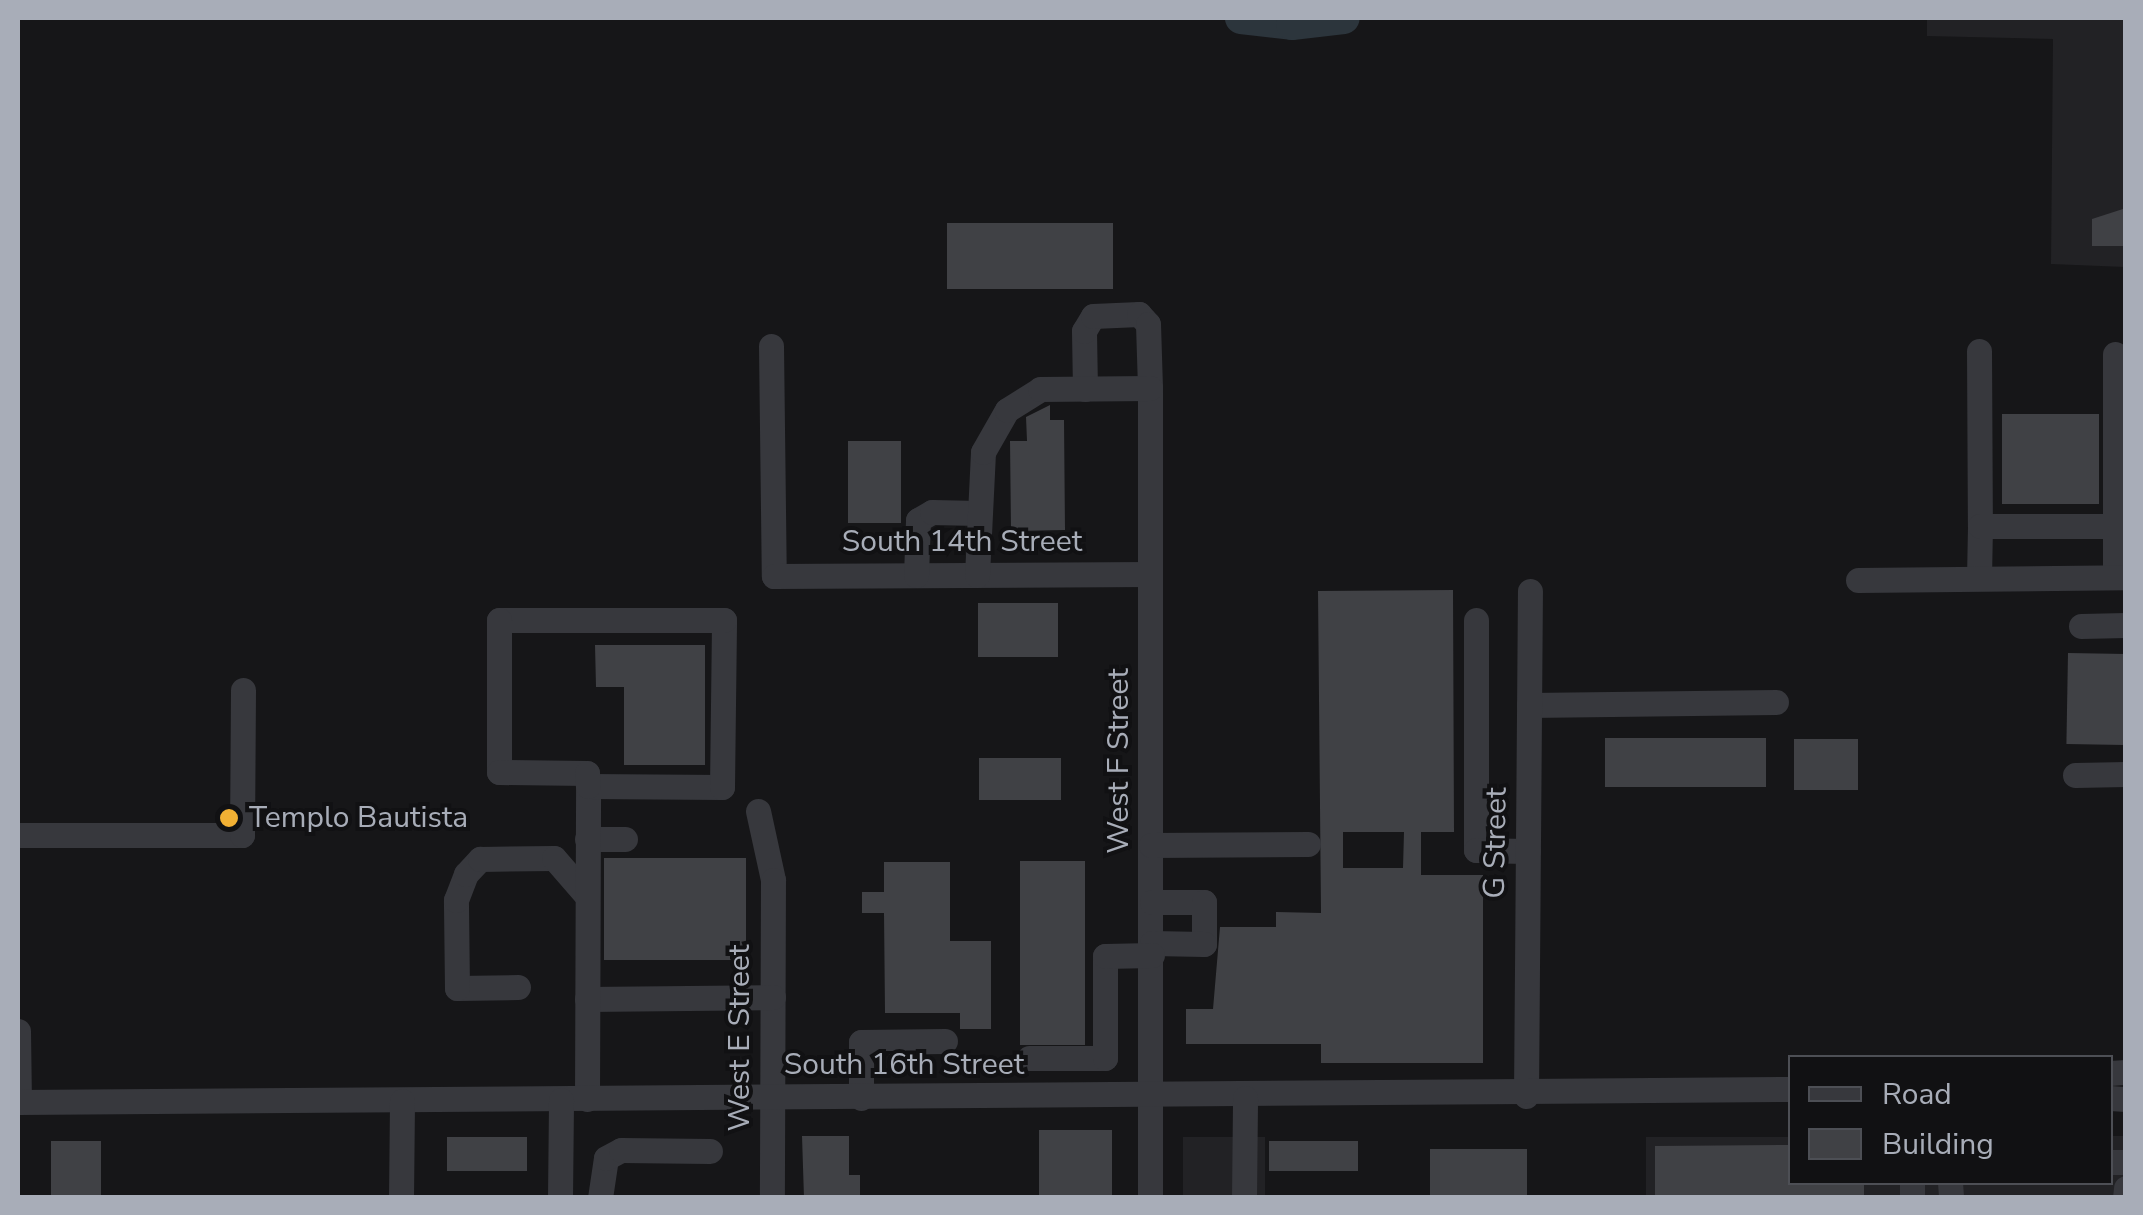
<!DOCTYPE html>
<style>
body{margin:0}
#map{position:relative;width:2143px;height:1215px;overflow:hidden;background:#161618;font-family:"Nunito Sans",sans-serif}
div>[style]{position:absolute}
.built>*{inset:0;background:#222225;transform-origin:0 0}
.river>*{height:32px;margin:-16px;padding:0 16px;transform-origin:16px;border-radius:16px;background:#2c353c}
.building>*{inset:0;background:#404145;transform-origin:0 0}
.minor>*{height:25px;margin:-12.5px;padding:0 12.5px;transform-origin:12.5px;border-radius:12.5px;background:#37383d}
.dots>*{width:28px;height:28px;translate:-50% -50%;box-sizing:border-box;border:5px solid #111113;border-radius:50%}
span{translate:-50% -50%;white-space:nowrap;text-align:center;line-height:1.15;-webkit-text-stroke:8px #111113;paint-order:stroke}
.street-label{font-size:30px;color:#a8adb8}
.poi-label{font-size:30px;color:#a8adb8}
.left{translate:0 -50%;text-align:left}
.frame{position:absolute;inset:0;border:20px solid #a8adb8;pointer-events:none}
.legend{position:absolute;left:1788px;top:1055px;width:325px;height:130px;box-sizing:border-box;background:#111113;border:2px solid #4d4f55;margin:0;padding:12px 18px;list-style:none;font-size:30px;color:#a8adb8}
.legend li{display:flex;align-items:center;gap:20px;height:50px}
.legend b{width:50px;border:2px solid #4d4f55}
</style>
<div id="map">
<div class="built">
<div style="clip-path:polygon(1927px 18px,2125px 18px,2125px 267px,2051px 264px,2053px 39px,1927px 36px)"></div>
<div style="clip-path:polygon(2111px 1136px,2125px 1136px,2125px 1197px,1646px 1197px,1646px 1137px,1790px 1137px,1790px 1182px,2110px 1182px)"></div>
<div style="left:1183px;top:1137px;width:82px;height:60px"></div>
</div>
<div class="river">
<div style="left:1241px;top:18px;width:51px;rotate:6.7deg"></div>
<div style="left:1292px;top:24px;width:52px;rotate:-6.6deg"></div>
</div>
<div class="building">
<div style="clip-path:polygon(2126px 208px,2126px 246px,2092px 246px,2092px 219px)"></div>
<div style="left:947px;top:223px;width:166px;height:66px"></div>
<div style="clip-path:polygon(1050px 405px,1050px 420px,1064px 420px,1065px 530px,1011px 531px,1010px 441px,1027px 441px,1026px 417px)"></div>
<div style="left:2002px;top:414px;width:97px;height:90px"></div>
<div style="left:848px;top:441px;width:53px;height:82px"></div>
<div style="clip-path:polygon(evenodd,1453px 590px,1454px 832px,1421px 832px,1421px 875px,1483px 875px,1483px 1063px,1321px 1063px,1321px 1044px,1186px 1044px,1186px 1009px,1213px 1009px,1220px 927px,1276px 927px,1276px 912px,1321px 913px,1318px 591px,1453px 590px,1343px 832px,1404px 832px,1403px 868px,1343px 868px,1343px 832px)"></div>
<div style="left:978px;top:603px;width:80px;height:54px"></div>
<div style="clip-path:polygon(595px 645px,705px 645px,705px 765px,624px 765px,624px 687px,596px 687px)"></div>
<div style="left:2068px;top:653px;width:58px;height:91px;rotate:1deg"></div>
<div style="left:1605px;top:738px;width:161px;height:49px"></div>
<div style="left:1794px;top:739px;width:64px;height:51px"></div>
<div style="left:1061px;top:758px;width:42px;height:82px;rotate:90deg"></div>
<div style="left:746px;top:858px;width:102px;height:142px;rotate:90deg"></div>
<div style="left:1020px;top:861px;width:65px;height:184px"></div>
<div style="clip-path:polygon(884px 862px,950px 862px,950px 941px,991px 941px,991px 1029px,960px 1029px,960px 1013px,885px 1013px,884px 913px,862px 913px,862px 892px,884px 892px)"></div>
<div style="left:1039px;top:1130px;width:73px;height:68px"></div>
<div style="clip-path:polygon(802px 1136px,849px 1136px,849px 1175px,860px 1175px,860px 1198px,804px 1198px)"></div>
<div style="left:527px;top:1137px;width:34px;height:80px;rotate:90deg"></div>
<div style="left:51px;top:1141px;width:50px;height:57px"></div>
<div style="left:1269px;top:1141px;width:89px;height:30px"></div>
<div style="clip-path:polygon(1790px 1145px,1790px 1182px,1864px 1182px,1864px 1198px,1655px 1198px,1655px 1146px)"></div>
<div style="left:1430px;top:1149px;width:97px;height:49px"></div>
</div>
<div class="minor">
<div style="left:771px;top:346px;width:230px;rotate:89.3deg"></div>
<div style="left:774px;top:576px;width:376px;rotate:-0.3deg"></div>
<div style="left:1979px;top:351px;width:175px;rotate:89.7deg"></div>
<div style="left:2115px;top:354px;width:223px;rotate:90deg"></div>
<div style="left:1085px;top:389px;width:58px;rotate:-91deg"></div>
<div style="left:1084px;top:331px;width:17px;rotate:-59deg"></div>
<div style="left:1093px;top:316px;width:46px;rotate:-2.5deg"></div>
<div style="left:1139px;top:314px;width:13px;rotate:48deg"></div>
<div style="left:1148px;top:324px;width:64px;rotate:88.2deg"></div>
<div style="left:1150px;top:388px;width:810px;rotate:90deg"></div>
<div style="left:916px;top:575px;width:55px;rotate:-87.9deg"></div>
<div style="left:918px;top:520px;width:16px;rotate:-30deg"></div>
<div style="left:932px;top:512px;width:47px;rotate:1.2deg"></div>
<div style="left:977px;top:575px;width:123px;rotate:-87.2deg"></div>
<div style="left:983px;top:452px;width:48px;rotate:-60.3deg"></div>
<div style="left:1007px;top:410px;width:39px;rotate:-32deg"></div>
<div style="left:1040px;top:389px;width:110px;rotate:-0.5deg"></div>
<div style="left:1979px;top:578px;width:52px;rotate:-88.9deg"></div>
<div style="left:1980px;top:526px;width:146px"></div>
<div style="left:1858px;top:580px;width:268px;rotate:-0.6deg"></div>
<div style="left:1476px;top:620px;width:230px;rotate:90deg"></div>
<div style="left:1476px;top:850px;width:52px;rotate:1.1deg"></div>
<div style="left:2081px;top:626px;width:45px;rotate:-1.3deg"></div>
<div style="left:1529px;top:705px;width:247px;rotate:-0.7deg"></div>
<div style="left:2075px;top:775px;width:51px;rotate:-1.1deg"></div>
<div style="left:758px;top:811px;width:71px;rotate:77.7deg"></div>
<div style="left:773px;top:880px;width:318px;rotate:90.2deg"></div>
<div style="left:18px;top:835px;width:224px"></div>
<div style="left:242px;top:835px;width:145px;rotate:-89.6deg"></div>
<div style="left:587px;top:839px;width:38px"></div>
<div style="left:1151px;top:845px;width:157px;rotate:-0.4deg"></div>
<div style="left:1152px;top:902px;width:52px"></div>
<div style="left:1204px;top:902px;width:42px;rotate:90deg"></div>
<div style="left:1204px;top:944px;width:52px;rotate:-178.9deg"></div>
<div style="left:518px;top:987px;width:61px;rotate:179.1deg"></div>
<div style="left:457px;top:988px;width:88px;rotate:-90.7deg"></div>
<div style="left:456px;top:900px;width:28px;rotate:-69deg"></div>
<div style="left:466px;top:874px;width:21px;rotate:-47deg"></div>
<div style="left:480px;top:859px;width:74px;rotate:-0.8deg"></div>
<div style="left:554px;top:858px;width:50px;rotate:49deg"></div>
<div style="left:587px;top:999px;width:186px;rotate:-0.6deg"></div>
<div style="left:18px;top:1031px;width:71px;rotate:89.2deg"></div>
<div style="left:1029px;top:1058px;width:76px"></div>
<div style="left:1105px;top:1058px;width:102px;rotate:-90deg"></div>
<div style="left:1105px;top:956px;width:47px;rotate:-1.2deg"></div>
<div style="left:2110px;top:1073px;width:16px;rotate:-4deg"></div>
<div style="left:1526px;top:1096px;width:505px;rotate:-89.55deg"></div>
<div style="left:861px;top:1098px;width:56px;rotate:-90deg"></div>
<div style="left:861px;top:1042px;width:84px;rotate:-0.7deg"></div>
<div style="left:2110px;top:1098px;width:16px;rotate:4deg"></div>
<div style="left:587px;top:1099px;width:313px;rotate:-89.8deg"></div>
<div style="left:588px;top:786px;width:134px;rotate:0.4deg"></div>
<div style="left:722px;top:787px;width:167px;rotate:-89.3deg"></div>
<div style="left:724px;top:620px;width:225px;rotate:180deg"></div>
<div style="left:499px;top:620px;width:152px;rotate:90deg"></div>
<div style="left:499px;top:772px;width:88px;rotate:0.7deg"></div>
<div style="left:587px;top:773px;width:13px;rotate:86deg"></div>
<div style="left:18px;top:1102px;width:1772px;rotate:-0.42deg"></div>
<div style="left:2110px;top:1162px;width:16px"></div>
<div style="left:1950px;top:1182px;width:16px;rotate:86deg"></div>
<div style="left:401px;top:1198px;width:97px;rotate:-89.4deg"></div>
<div style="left:560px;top:1198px;width:98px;rotate:-89.4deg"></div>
<div style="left:600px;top:1198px;width:40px;rotate:-81.5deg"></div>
<div style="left:606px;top:1158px;width:17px;rotate:-28deg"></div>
<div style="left:621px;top:1150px;width:89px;rotate:0.6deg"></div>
<div style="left:1244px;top:1198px;width:100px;rotate:-89.4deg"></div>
<div style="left:1912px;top:1198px;width:16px;rotate:-90deg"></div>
<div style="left:2125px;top:1198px;width:10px;rotate:-84deg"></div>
</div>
<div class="dots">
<div style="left:229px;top:818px;background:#f2b134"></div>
</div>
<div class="street-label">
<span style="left:962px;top:542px">South 14th Street</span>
<span style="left:1119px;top:761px;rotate:-90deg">West F Street</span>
<span style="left:1496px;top:843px;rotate:-89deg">G Street</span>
<span style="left:740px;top:1038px;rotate:-90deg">West E Street</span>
<span style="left:904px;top:1065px">South 16th Street</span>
</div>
<div class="poi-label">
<span class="left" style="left:249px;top:818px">Templo Bautista</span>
</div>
<div class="frame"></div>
<ul class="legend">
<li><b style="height:12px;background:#37383d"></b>Road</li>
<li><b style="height:28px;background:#404145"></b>Building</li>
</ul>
</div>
